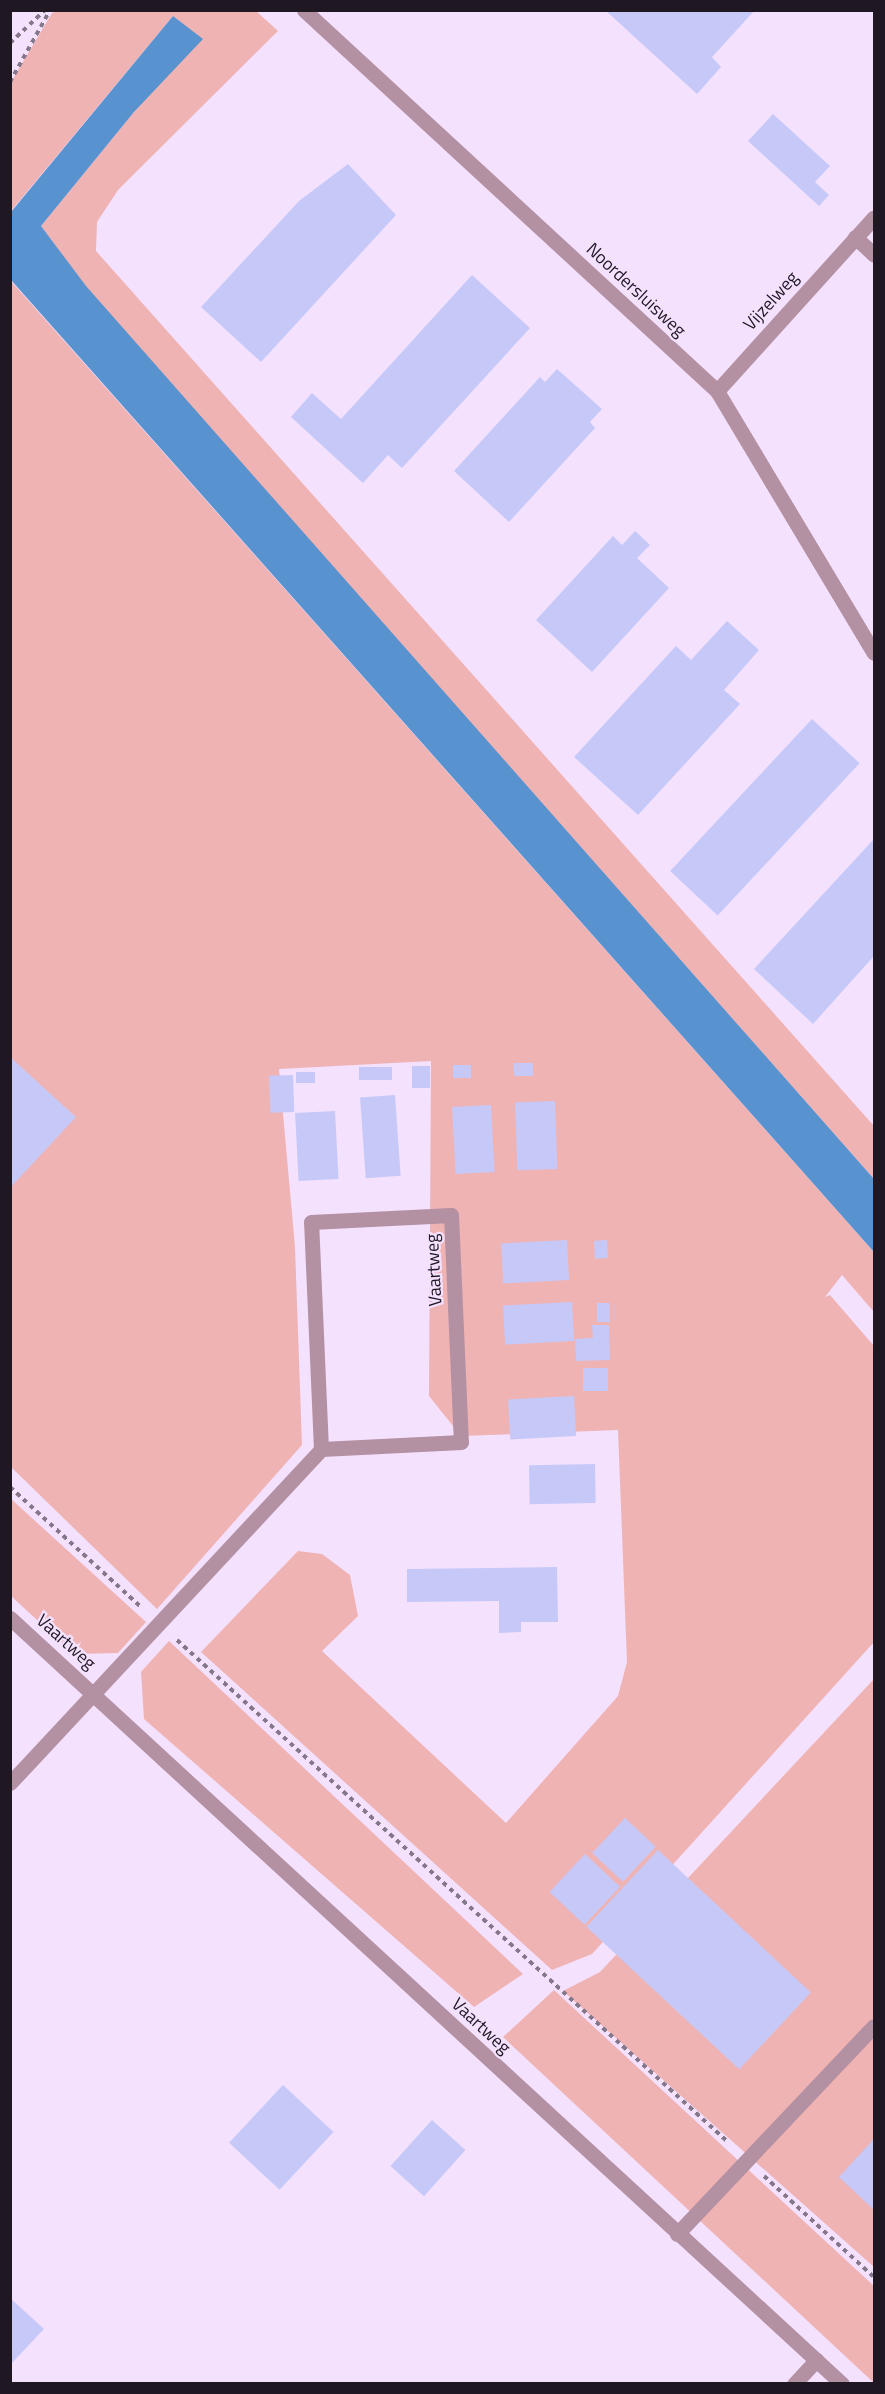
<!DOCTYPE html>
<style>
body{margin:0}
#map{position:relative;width:885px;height:2394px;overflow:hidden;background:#f4e1fe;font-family:"Titillium Web",sans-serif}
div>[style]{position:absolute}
.green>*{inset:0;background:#efb3b4}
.water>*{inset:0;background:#5893cf}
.building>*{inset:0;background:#c6c9f8;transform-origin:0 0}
.path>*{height:4px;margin-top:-2px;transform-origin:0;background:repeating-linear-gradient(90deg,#84778a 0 4.5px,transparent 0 9px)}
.minor>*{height:15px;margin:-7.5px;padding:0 7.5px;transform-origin:7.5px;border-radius:7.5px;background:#b390a2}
span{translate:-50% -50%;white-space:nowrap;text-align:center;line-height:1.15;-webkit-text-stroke:4.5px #f4e1fe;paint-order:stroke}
.street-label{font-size:18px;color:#1f1822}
.frame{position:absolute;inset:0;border:12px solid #1f1822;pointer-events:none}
</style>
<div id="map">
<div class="green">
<div style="clip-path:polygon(60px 10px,256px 11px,278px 31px,118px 190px,97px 222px,96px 251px,874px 1126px,874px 1179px,85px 286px,41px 226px,134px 112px,202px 39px,173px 16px,11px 211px,11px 82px,52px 13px)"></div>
<div style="clip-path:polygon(10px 280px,874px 1252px,874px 1312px,842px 1275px,825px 1297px,830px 1295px,874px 1346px,874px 1642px,592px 1954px,552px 1970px,201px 1652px,298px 1551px,322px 1554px,350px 1575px,358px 1616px,322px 1651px,506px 1823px,618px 1696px,627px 1662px,618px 1430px,461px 1436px,429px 1396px,431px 1061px,279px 1069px,295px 1247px,302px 1445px,157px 1609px,11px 1467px)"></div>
<div style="clip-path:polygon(10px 1498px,146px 1622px,118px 1653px,74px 1654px,11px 1596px)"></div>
<div style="clip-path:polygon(169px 1641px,523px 1974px,474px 2007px,144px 1719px,141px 1672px)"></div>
<div style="clip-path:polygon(874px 1679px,874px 2267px,563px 1991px,600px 1972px)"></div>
<div style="clip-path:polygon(554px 1990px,874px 2286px,874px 2383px,503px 2037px)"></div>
</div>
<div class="water">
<div style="clip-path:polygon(173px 16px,203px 39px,134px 112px,41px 226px,86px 286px,874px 1179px,874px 1252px,11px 280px,11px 212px)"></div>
</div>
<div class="building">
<div style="clip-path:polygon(605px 10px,755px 10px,712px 57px,721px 67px,697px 94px)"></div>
<div style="clip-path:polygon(773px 114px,830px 166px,815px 182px,829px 195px,819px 206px,748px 141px)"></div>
<div style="clip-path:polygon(348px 164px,396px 215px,261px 362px,201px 307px,299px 201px)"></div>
<div style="clip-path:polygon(472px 275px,530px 328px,402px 468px,388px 455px,363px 483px,291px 417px,312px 393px,341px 419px)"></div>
<div style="clip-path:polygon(557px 369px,602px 409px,590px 422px,595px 428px,509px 522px,454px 471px,540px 377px,545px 382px)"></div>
<div style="clip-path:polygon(635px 531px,650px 545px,637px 558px,669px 588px,592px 672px,536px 620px,613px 536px,622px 545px)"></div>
<div style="clip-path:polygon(727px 621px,759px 650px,724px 690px,740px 704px,638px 815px,574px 757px,676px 646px,691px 660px)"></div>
<div style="left:812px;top:719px;width:65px;height:208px;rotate:43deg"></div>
<div style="clip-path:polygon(874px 839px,874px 956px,813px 1024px,754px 969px)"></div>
<div style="clip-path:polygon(10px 1057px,76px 1117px,10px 1188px)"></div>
<div style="left:514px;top:1063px;width:19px;height:13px"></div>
<div style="left:471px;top:1065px;width:13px;height:18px;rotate:90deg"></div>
<div style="left:412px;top:1066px;width:18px;height:22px"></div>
<div style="left:392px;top:1067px;width:13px;height:33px;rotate:90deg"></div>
<div style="left:315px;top:1072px;width:11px;height:19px;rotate:90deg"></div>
<div style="left:293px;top:1075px;width:37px;height:24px;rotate:88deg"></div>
<div style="left:395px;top:1095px;width:81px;height:35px;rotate:86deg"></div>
<div style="left:555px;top:1101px;width:68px;height:40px;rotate:88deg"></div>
<div style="left:491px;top:1105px;width:67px;height:39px;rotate:87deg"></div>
<div style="left:335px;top:1111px;width:68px;height:40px;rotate:87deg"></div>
<div style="left:567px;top:1240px;width:40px;height:66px;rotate:87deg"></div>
<div style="left:607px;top:1240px;width:18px;height:13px;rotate:87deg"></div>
<div style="left:572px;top:1302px;width:39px;height:69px;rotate:87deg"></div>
<div style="left:610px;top:1303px;width:19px;height:13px;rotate:90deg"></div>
<div style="clip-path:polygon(592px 1325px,609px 1325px,610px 1360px,576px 1361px,575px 1339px,593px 1338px)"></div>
<div style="left:583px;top:1368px;width:25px;height:23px"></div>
<div style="left:574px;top:1396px;width:40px;height:66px;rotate:87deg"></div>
<div style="left:595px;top:1464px;width:39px;height:66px;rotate:89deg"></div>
<div style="clip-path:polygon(557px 1567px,558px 1622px,521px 1622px,521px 1632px,499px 1633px,499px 1601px,407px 1602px,407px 1569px)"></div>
<div style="left:625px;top:1818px;width:42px;height:48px;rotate:43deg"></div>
<div style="left:658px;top:1850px;width:209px;height:105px;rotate:43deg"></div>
<div style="left:585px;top:1854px;width:48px;height:52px;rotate:43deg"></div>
<div style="left:283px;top:2085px;width:69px;height:79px;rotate:43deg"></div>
<div style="left:432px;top:2120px;width:45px;height:62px;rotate:42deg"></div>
<div style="clip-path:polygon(874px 2139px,874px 2210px,839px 2177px)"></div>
<div style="clip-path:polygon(10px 2298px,44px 2329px,10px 2365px)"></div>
</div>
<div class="path">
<div style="left:10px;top:43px;width:48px;rotate:-43.3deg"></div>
<div style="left:10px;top:82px;width:82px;rotate:-60.9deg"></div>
<div style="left:10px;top:1487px;width:178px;rotate:42.5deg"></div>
<div style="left:177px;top:1640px;width:745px;rotate:42.34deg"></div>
<div style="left:764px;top:2176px;width:149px;rotate:42.6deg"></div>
</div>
<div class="minor">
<div style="left:304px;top:10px;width:562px;rotate:42.69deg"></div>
<div style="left:717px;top:391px;width:305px;rotate:59.1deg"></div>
<div style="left:855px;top:237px;width:26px;rotate:43deg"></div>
<div style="left:717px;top:391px;width:234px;rotate:-47.9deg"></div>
<div style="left:451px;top:1215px;width:227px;rotate:87.5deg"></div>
<div style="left:461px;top:1442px;width:140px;rotate:177.1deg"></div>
<div style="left:321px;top:1449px;width:227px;rotate:-92.5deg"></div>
<div style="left:311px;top:1222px;width:140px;rotate:-2.9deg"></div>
<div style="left:10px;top:1618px;width:1131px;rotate:42.63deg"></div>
<div style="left:10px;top:1783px;width:456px;rotate:-47deg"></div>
<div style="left:677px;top:2234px;width:286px;rotate:-46.6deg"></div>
<div style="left:794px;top:2384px;width:33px;rotate:-47deg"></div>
</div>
<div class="street-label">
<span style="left:636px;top:290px;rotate:43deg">Noordersluisweg</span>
<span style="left:771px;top:301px;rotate:-48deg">Vijzelweg</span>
<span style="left:434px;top:1270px;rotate:-93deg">Vaartweg</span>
<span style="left:66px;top:1642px;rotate:42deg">Vaartweg</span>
<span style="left:481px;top:2026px;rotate:43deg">Vaartweg</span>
</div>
<div class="frame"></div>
</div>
